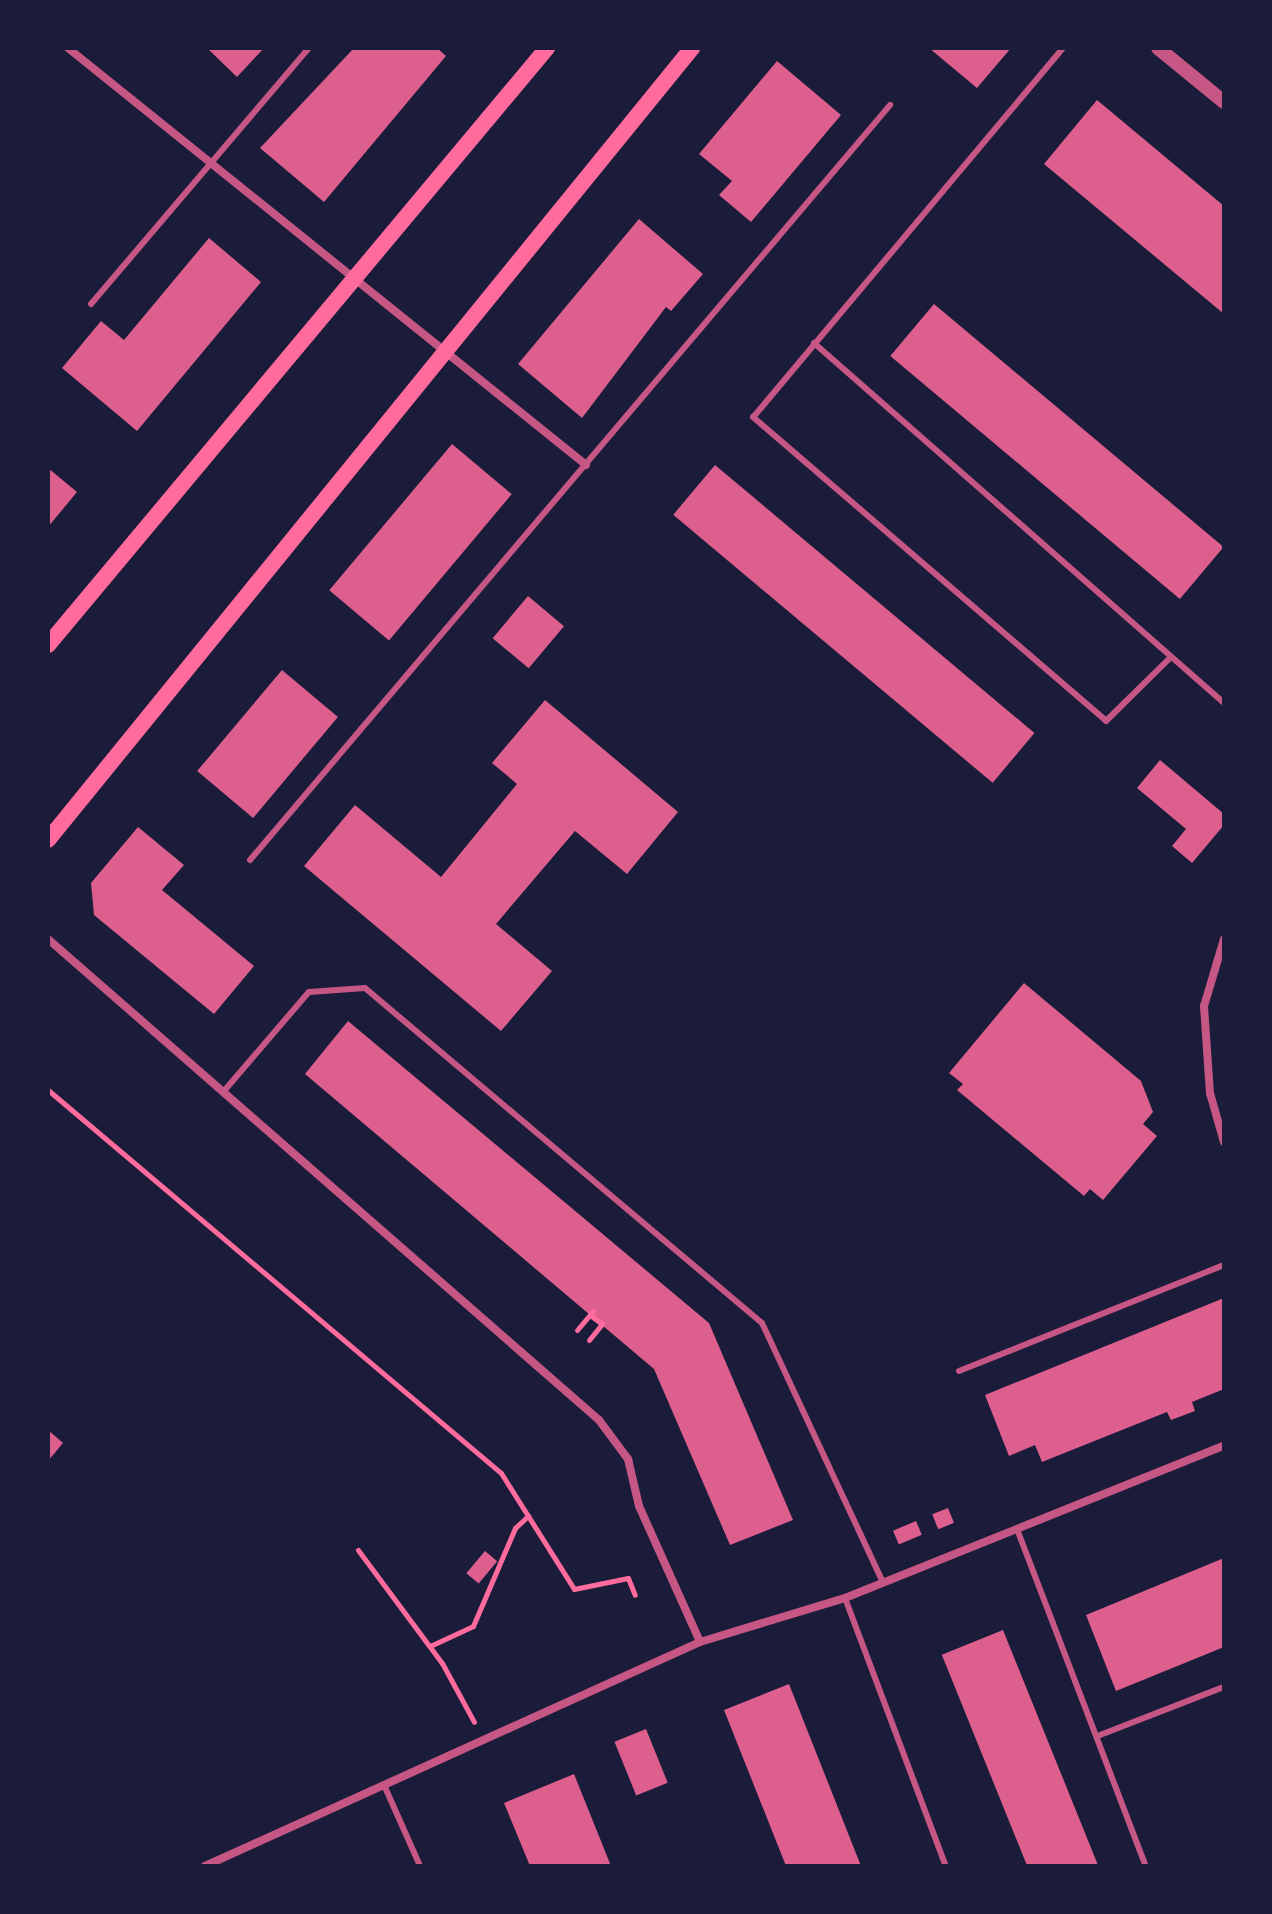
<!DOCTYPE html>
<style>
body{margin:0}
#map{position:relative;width:1272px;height:1914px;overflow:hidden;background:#1b1b3a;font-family:"IBM Plex Sans",sans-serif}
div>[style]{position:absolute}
.building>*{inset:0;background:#dd5f8e;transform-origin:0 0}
.path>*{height:5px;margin:-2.5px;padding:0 2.5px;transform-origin:2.5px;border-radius:2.5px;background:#ff6b9d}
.service>*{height:6px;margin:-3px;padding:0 3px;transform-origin:3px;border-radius:3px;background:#c65784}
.minor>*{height:8px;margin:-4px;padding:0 4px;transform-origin:4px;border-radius:4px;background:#c65784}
.tertiary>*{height:14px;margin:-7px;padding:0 7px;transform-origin:7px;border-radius:7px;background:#c65784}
.secondary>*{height:16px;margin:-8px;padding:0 8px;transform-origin:8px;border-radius:8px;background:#ff6b9d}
span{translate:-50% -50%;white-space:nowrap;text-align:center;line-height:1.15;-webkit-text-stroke:6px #1b1b3a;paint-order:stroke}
.frame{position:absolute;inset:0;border:50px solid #1b1b3a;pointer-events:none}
</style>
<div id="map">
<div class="building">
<div style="clip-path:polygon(207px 48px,264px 48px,237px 77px)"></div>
<div style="clip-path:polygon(354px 48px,437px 48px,446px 56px,324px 202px,260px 148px)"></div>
<div style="clip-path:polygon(929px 48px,1011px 48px,977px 88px)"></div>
<div style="clip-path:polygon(777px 61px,841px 115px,751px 222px,719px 195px,732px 181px,699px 154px)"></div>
<div style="clip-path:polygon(1097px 100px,1224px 206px,1224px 314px,1044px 164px)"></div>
<div style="clip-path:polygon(639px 219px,703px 274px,671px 311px,666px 307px,582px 418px,518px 364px)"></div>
<div style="clip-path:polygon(209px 238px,261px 282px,137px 431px,62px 368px,101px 321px,124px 340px)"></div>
<div style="left:934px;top:304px;width:378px;height:68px;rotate:40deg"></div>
<div style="left:452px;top:444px;width:78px;height:191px;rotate:40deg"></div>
<div style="left:715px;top:465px;width:417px;height:65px;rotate:40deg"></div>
<div style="clip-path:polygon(48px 468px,77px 492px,48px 527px)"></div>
<div style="left:528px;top:596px;width:47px;height:55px;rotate:40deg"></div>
<div style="left:282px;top:670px;width:73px;height:132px;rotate:40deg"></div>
<div style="clip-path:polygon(545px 700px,678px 812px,627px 874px,575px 831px,496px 924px,552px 971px,501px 1031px,304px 866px,355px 805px,441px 877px,517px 784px,492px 763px)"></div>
<div style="clip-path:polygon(1160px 760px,1224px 814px,1224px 825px,1192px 863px,1172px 846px,1186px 829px,1137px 788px)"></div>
<div style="clip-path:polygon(138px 827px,184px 865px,162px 890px,254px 966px,214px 1014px,94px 915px,91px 883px)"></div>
<div style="clip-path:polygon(1024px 983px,1141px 1081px,1153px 1112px,1143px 1124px,1157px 1136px,1103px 1200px,1090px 1189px,1084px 1196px,957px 1090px,963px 1084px,949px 1073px)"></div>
<div style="clip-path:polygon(348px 1021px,709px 1323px,793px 1520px,730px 1545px,654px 1369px,305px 1074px)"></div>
<div style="clip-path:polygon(1224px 1298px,1224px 1389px,1192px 1402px,1195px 1411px,1171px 1420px,1167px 1412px,1042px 1462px,1035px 1445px,1009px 1456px,985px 1395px)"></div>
<div style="clip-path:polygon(48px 1430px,63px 1443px,48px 1461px)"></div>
<div style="left:948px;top:1508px;width:16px;height:17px;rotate:68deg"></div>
<div style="left:916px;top:1521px;width:15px;height:25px;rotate:67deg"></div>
<div style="left:485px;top:1551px;width:16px;height:29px;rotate:40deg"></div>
<div style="clip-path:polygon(1224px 1558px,1224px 1647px,1116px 1691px,1086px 1615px)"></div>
<div style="left:1003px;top:1630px;width:254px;height:66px;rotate:68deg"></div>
<div style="clip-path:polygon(789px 1684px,861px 1866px,786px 1866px,724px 1710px)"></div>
<div style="left:646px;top:1729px;width:58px;height:34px;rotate:68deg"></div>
<div style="clip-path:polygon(574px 1774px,611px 1866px,530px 1866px,504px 1803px)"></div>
</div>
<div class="path">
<div style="left:48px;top:1090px;width:593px;rotate:40.21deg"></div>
<div style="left:501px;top:1473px;width:137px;rotate:57.8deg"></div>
<div style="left:574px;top:1589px;width:55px;rotate:-11.5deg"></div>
<div style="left:628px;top:1578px;width:18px;rotate:68deg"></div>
<div style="left:577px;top:1330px;width:25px;rotate:-50deg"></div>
<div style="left:589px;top:1340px;width:21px;rotate:-51deg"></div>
<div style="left:602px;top:1324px;width:15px;rotate:-143deg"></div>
<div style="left:358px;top:1550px;width:141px;rotate:53.4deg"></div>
<div style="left:442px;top:1663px;width:67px;rotate:61.5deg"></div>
<div style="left:430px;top:1646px;width:47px;rotate:-24.9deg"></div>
<div style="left:473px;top:1626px;width:107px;rotate:-66.8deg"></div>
<div style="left:515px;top:1528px;width:18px;rotate:-43deg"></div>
</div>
<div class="service">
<div style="left:1063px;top:48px;width:482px;rotate:130deg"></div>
<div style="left:753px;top:417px;width:466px;rotate:40.7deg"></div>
<div style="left:1106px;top:721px;width:91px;rotate:-44.6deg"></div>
<div style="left:91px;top:304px;width:336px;rotate:-49.6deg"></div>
<div style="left:814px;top:343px;width:546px;rotate:41.28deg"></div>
<div style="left:250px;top:860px;width:990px;rotate:-49.71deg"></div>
<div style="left:224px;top:1091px;width:130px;rotate:-49.4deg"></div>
<div style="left:309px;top:992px;width:56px;rotate:-4.1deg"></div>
<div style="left:365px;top:988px;width:519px;rotate:40.16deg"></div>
<div style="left:762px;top:1323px;width:287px;rotate:65deg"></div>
<div style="left:959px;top:1371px;width:285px;rotate:-21.8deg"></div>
<div style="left:1017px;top:1529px;width:361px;rotate:69.1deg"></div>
<div style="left:845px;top:1598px;width:286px;rotate:69.4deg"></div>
<div style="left:1100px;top:1735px;width:133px;rotate:-21.2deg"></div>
<div style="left:384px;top:1785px;width:89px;rotate:66deg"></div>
</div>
<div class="minor">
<div style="left:68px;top:48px;width:665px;rotate:38.83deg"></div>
<div style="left:48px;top:939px;width:731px;rotate:41.12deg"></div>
<div style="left:599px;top:1420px;width:49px;rotate:53.4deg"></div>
<div style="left:628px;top:1459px;width:48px;rotate:76.8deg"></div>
<div style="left:639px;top:1506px;width:149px;rotate:65.8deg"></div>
<div style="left:1224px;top:939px;width:70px;rotate:106.6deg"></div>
<div style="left:1204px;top:1006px;width:87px;rotate:86.1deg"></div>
<div style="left:1210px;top:1093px;width:51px;rotate:74.1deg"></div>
<div style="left:205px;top:1866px;width:543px;rotate:-24.35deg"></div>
<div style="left:700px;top:1642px;width:152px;rotate:-16.9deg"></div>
<div style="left:845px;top:1598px;width:408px;rotate:-21.9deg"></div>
</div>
<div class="tertiary">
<div style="left:1158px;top:48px;width:85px;rotate:39.3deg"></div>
</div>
<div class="secondary">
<div style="left:48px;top:645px;width:778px;rotate:-50.11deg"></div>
<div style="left:48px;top:840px;width:1021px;rotate:-50.88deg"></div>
</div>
<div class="frame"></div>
</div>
